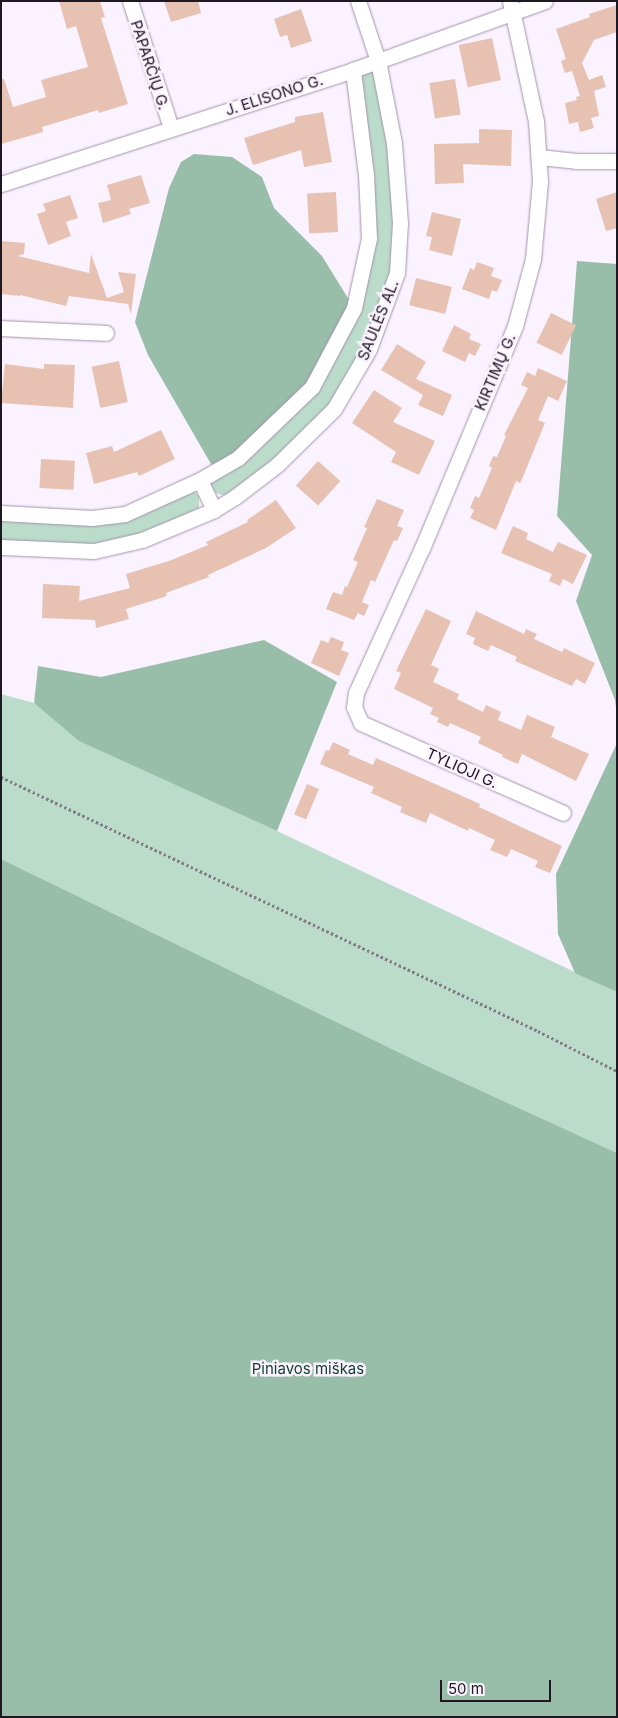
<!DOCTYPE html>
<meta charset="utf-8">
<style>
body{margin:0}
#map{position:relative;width:618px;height:1718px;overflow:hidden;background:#faf2fe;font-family:Inter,sans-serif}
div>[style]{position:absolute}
.green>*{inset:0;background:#bbdcca}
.forest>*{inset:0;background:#98bda9}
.building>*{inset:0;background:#e7c2b2;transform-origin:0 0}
.path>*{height:2.5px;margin-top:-1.25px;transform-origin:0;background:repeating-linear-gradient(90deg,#827b86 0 2.5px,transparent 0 5px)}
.roads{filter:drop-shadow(0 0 1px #a392ac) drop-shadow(0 0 1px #a392ac)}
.minor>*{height:15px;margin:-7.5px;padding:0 7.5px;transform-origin:7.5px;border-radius:7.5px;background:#fff}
span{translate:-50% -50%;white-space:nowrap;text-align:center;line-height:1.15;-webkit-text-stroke:5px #faf2fe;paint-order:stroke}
.street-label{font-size:15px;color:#1e1822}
.park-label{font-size:15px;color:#0f3f2c}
.frame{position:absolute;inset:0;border:2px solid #1e1822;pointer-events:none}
.scale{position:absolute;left:440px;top:1680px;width:111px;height:22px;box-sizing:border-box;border:2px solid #1e1822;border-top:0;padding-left:6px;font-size:15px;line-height:18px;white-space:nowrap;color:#1e1822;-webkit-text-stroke:4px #faf2fe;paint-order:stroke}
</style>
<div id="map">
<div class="green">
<div style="clip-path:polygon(373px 68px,389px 142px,395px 235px,390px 273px,366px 346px,330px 403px,275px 461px,229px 495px,222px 495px,216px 493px,211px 488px,211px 480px,314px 389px,372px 237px,360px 73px)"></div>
<div style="clip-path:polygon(187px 491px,193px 491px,199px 496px,199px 508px,138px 536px,94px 547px,1px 542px,1px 519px,97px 524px)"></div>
<div style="clip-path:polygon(1px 694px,34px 703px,80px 741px,277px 831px,617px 992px,617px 1153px,425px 1065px,1px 859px)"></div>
</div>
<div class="forest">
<div style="clip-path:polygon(194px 154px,232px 157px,262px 177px,274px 208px,322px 256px,354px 308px,312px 387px,215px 471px,148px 355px,135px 322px,169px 188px,181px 162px)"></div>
<div style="clip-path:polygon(577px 261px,617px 264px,617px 715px,615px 700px,576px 601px,592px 555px,557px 516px)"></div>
<div style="clip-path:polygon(264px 640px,337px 682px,277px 831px,79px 741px,34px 703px,38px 666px,101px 677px)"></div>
<div style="clip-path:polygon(617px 743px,617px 992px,575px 973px,558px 934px,556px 874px)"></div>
<div style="clip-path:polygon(1px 859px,425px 1065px,617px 1153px,617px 1717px,1px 1717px)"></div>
</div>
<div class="building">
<div style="clip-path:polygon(59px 1px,100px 1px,105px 17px,101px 18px,128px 104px,99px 113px,98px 110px,42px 127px,43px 132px,1px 144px,1px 79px,4px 79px,13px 107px,46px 97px,41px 80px,88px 67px,76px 26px,67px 29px)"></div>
<div style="clip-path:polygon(164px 1px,198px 1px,201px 13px,171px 22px)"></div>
<div style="clip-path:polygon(617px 5px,617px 32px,594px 40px,582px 63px,589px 80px,602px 75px,606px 87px,594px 91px,599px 116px,591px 118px,594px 128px,580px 132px,578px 122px,569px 124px,565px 103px,577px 100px,576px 97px,580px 96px,572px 71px,565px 73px,561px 61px,566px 59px,556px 29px,590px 17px,589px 14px)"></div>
<div style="clip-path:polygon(301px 9px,312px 41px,291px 48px,287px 35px,280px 37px,274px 19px)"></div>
<div style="left:492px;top:38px;width:43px;height:34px;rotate:78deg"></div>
<div style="left:455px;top:79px;width:36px;height:26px;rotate:81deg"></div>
<div style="clip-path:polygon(323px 112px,332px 162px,304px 167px,301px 150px,253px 165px,244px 138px,295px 122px,295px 117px)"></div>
<div style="clip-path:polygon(479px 129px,512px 130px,511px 166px,463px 164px,464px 183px,435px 184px,434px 144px,479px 143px)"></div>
<div style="clip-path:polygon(141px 175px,150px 203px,129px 209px,131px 214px,103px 223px,98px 203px,111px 200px,107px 185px)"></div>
<div style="left:336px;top:192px;width:40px;height:29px;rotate:87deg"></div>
<div style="clip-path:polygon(617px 192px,617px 228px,606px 231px,596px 199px)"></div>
<div style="clip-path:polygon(70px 195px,78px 218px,66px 222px,71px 236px,48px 245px,37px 214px,46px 211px,43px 204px)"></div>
<div style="clip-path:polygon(432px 212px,461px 219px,452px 256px,429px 250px,432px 237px,426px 236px)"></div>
<div style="clip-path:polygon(1px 241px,25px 243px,24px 254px,18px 256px,89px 273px,91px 254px,107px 298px,124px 292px,118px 272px,136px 274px,131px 314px,128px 304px,69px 296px,66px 306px,20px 295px,20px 296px,1px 294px)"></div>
<div style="clip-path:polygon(477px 262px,494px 268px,491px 276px,502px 280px,497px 292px,492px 290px,489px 299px,462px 289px,470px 268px,474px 270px)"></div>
<div style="left:416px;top:278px;width:37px;height:28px;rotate:14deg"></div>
<div style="left:551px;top:313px;width:28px;height:33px;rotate:26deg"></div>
<div style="clip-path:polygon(454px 325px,471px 334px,469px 339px,481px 344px,475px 356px,469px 353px,465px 362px,442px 351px)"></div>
<div style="clip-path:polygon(397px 344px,426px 362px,416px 379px,452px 395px,443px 416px,418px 405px,423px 395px,381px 370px)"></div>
<div style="left:119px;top:361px;width:42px;height:28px;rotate:78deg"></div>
<div style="clip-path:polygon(5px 364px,44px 369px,44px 364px,75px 365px,73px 408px,1px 403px)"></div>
<div style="clip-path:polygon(538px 368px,567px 381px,558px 401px,548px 396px,538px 420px,545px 423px,522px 479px,520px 483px,516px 481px,496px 530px,470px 518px,474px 510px,470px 508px,475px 496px,479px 498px,492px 468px,489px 466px,493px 456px,497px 457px,506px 436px,504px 435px,528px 388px,521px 385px,527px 372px,535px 376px)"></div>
<div style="clip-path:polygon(374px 390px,402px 408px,393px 422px,435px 441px,419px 475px,391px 462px,396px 452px,352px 423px)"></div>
<div style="clip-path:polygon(161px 430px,175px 459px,139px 476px,137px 472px,94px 484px,86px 453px,112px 446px,114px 452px)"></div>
<div style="left:41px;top:459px;width:34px;height:29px;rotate:3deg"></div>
<div style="left:318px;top:461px;width:30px;height:33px;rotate:42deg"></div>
<div style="clip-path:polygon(377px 499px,404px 510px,397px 526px,403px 528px,397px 541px,394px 540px,375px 582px,371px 580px,362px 602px,369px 605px,364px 616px,358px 613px,354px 620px,326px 609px,333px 592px,342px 595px,345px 586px,347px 587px,358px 562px,353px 560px,367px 528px,364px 527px)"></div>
<div style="clip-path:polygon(276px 500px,296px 528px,266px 548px,208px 575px,209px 577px,166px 593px,167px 596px,126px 609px,129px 619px,96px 628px,95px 620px,42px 618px,43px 584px,80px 586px,79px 601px,130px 588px,126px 574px,169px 561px,208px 545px,206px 542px,248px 522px,247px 520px)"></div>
<div style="clip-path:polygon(513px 526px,528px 533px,526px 539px,553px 552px,558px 542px,587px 555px,573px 584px,563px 579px,560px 586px,549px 581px,552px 574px,501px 553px)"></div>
<div style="clip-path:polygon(426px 609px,451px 621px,431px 665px,439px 669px,433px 682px,459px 694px,457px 699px,483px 712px,486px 705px,501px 712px,498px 720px,521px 730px,527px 715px,555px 727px,551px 737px,589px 754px,576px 781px,522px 754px,518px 764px,502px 757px,503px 755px,478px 743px,481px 737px,450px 723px,448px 727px,437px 722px,439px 718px,430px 714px,433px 708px,394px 689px,401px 673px,396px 671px)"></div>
<div style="clip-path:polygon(476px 611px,524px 634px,526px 629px,537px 634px,534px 639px,562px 652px,564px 648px,595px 663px,585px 684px,576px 679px,572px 686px,515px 661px,517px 657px,491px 645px,488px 651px,473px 644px,475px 638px,466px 634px)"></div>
<div style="clip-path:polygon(331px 637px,344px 642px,341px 650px,349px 653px,339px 676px,311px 663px,321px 640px,328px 643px)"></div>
<div style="clip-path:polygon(333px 742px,350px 750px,348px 754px,373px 765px,376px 758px,458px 794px,480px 804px,479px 807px,562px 846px,550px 873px,535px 867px,538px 861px,511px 849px,507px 857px,490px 850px,495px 840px,469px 828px,468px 831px,430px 813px,426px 823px,400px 812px,402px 807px,371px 793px,374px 787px,320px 764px,326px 750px,329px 751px)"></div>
<div style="left:307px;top:784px;width:13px;height:33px;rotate:23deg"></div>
</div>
<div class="path">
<div style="left:1px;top:777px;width:594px;rotate:25.31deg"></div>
<div style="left:538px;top:1031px;width:89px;rotate:26.9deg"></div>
</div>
<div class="roads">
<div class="minor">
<div style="left:130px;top:1px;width:133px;rotate:72.1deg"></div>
<div style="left:510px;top:1px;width:123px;rotate:77.8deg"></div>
<div style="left:536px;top:121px;width:60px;rotate:86.2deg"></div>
<div style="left:540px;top:181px;width:78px;rotate:95.1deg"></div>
<div style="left:533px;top:259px;width:69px;rotate:105deg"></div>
<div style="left:515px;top:326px;width:241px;rotate:112.7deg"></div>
<div style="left:422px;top:548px;width:159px;rotate:114.5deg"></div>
<div style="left:356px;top:693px;width:14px;rotate:98deg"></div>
<div style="left:354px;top:707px;width:17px;rotate:66deg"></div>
<div style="left:361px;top:723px;width:221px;rotate:24deg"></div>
<div style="left:539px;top:157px;width:37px;rotate:6deg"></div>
<div style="left:576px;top:161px;width:41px"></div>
<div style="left:1px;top:184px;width:370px;rotate:-17.9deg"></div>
<div style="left:353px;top:70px;width:204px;rotate:-19.8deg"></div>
<div style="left:1px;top:328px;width:105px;rotate:2.7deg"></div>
<div style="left:200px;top:480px;width:33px;rotate:65deg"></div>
<div style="left:1px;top:513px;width:91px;rotate:3.1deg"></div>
<div style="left:92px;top:518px;width:33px;rotate:-7deg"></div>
<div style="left:125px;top:514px;width:82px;rotate:-24.4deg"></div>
<div style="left:200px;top:480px;width:44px;rotate:-30.1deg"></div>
<div style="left:238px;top:458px;width:103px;rotate:-43.8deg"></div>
<div style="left:312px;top:387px;width:89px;rotate:-62deg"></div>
<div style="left:354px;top:308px;width:72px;rotate:-77.9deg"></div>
<div style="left:369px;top:238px;width:63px;rotate:-92.7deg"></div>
<div style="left:366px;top:175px;width:106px;rotate:-97.1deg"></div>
<div style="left:1px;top:547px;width:93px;rotate:2.5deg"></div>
<div style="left:94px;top:551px;width:49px;rotate:-12.9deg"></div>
<div style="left:142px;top:540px;width:78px;rotate:-22.6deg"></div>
<div style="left:214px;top:510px;width:25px;rotate:-32deg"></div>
<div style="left:235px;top:497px;width:53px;rotate:-37.3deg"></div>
<div style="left:277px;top:465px;width:80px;rotate:-44.5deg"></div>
<div style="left:334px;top:409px;width:69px;rotate:-59.7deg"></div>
<div style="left:369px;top:349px;width:81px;rotate:-69.8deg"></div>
<div style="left:397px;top:273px;width:50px;rotate:-86.6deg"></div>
<div style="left:400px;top:223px;width:80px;rotate:-94.3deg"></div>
<div style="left:394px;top:143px;width:84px;rotate:-101deg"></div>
<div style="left:378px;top:61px;width:63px;rotate:-108.4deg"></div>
</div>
</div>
<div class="street-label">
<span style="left:150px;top:65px;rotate:72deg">PAPARČIŲ G.</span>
<span style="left:274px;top:95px;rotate:-18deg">J. ELISONO G.</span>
<span style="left:378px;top:320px;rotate:-68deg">SAULĖS AL.</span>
<span style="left:495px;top:372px;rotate:-67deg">KIRTIMŲ G.</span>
<span style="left:462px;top:768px;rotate:24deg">TYLIOJI G.</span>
</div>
<div class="park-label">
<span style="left:308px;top:1369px">Piniavos miškas</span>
</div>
<div class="frame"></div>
<div class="scale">50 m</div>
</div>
